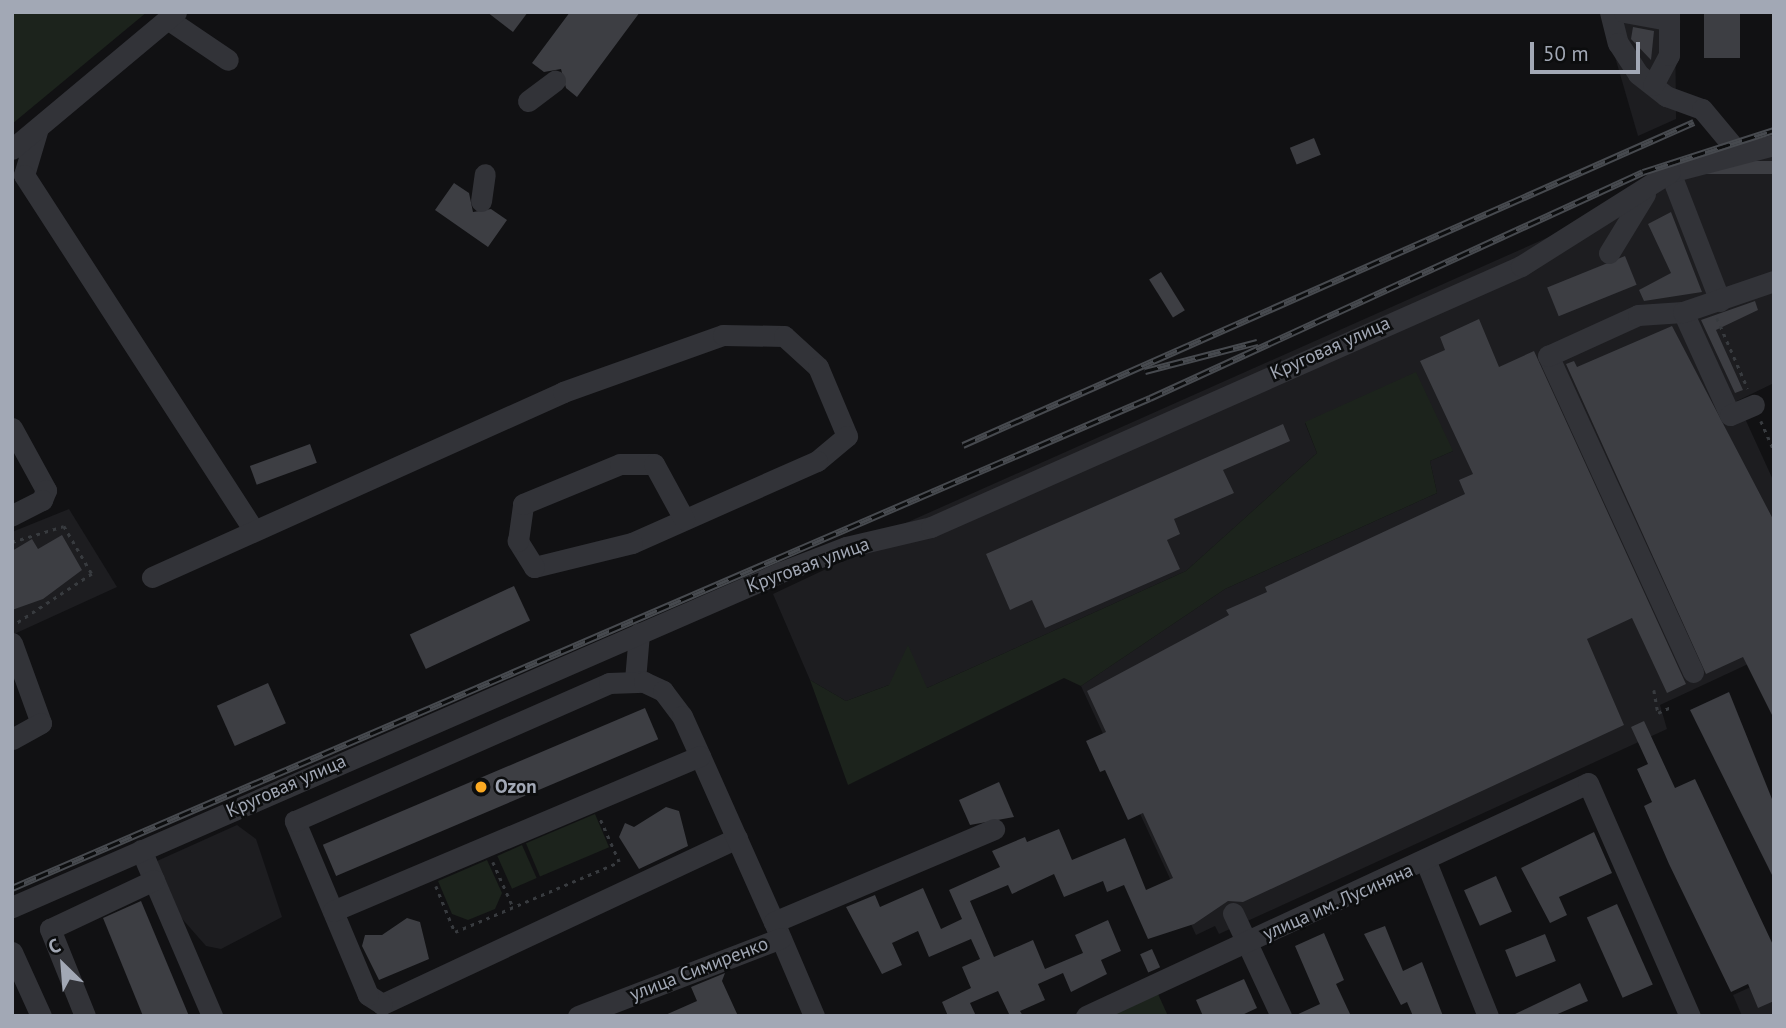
<!DOCTYPE html>
<meta charset="utf-8">
<style>
body{margin:0}
#map{position:relative;width:1786px;height:1028px;overflow:hidden;background:#111113;font-family:"PT Sans",sans-serif}
div>[style]{position:absolute}
.built>*{inset:0;background:#1d1d20}
.green>*{inset:0;background:#1c231c;transform-origin:0 0}
.building>*{inset:0;background:#3d3e43;transform-origin:0 0}
.path>*{height:2.5px;margin-top:-1.25px;transform-origin:0;background:repeating-linear-gradient(90deg,#383b3f 0 3.5px,transparent 0 8.5px)}
.minor>*{height:21px;margin:-10.5px;padding:0 10.5px;transform-origin:10.5px;border-radius:10.5px;background:#323338}
.rail>*{height:7px;margin-top:-3.5px;transform-origin:0;background:repeating-linear-gradient(90deg,#0c0d0e 0 13px,#474a4f 0 26px);box-sizing:border-box;border-block:2px solid #474a4f}
.dots>*{width:19px;height:19px;translate:-50% -50%;box-sizing:border-box;border:4px solid #0c0d0e;border-radius:50%}
span{translate:-50% -50%;white-space:nowrap;text-align:center;line-height:1.15;-webkit-text-stroke:5px #0c0d0e;paint-order:stroke}
.street-label{font-size:19px;color:#a2a8b5}
.poi-label{font-size:19px;color:#a2a8b5;font-weight:700}
.left{translate:0 -50%;text-align:left}
.frame{position:absolute;inset:0;border:14px solid #a2a8b5;pointer-events:none}
.north{position:absolute;left:28px;top:930px;width:70px;height:70px;-webkit-text-stroke:5px #0c0d0e;paint-order:stroke;rotate:335deg;font-size:19px;font-weight:700;line-height:28px;text-align:center;color:#a2a8b5}
.north::after{content:'';display:block;margin:auto;width:24px;height:32px;background:#a2a8b5;clip-path:polygon(50% 0,100% 100%,50% 72%,0 100%)}
.scale{position:absolute;left:1530px;top:42px;width:110px;height:32px;box-sizing:border-box;border:4px solid #a2a8b5;border-top:0;padding-left:9px;font-size:21px;line-height:24px;white-space:nowrap;color:#a2a8b5;-webkit-text-stroke:5px #0c0d0e;paint-order:stroke}
</style>
<div id="map">
<div class="built">
<div style="clip-path:polygon(1602px 12px,1675px 12px,1676px 119px,1638px 136px)"></div>
<div style="clip-path:polygon(1774px 155px,1774px 383px,1737px 401px,1774px 482px,1774px 652px,1660px 705px,1667px 729px,1219px 934px,1215px 926px,1196px 935px,1081px 686px,1225px 589px,1437px 493px,1430px 461px,1453px 451px,1305px 423px,1317px 453px,1186px 571px,927px 688px,889px 685px,846px 701px,810px 680px,773px 594px,858px 554px,863px 542px,1686px 176px)"></div>
<div style="clip-path:polygon(69px 509px,117px 587px,12px 635px,12px 532px)"></div>
<div style="clip-path:polygon(237px 825px,256px 839px,282px 917px,221px 949px,206px 946px,177px 913px,157px 861px)"></div>
<div style="clip-path:polygon(1773px 977px,1774px 1016px,1742px 1016px,1733px 995px)"></div>
</div>
<div class="green">
<div style="clip-path:polygon(12px 12px,147px 12px,12px 124px)"></div>
<div style="clip-path:polygon(1416px 372px,1453px 451px,1430px 461px,1437px 493px,1225px 589px,1081px 686px,1064px 678px,848px 785px,810px 680px,846px 701px,889px 685px,908px 645px,927px 688px,1186px 571px,1317px 453px,1305px 422px)"></div>
<div style="left:595px;top:814px;width:36px;height:75px;rotate:67deg"></div>
<div style="left:522px;top:845px;width:36px;height:27px;rotate:66deg"></div>
<div style="clip-path:polygon(487px 860px,502px 893px,495px 909px,468px 920px,452px 914px,438px 881px)"></div>
<div style="clip-path:polygon(1158px 994px,1168px 1016px,1110px 1016px)"></div>
</div>
<div class="building">
<div style="clip-path:polygon(487px 12px,528px 12px,513px 32px)"></div>
<div style="clip-path:polygon(570px 12px,640px 12px,577px 97px,566px 88px,561px 69px,544px 72px,532px 63px)"></div>
<div style="left:1704px;top:12px;width:36px;height:46px"></div>
<div style="clip-path:polygon(1633px 27px,1654px 31px,1651px 60px,1631px 39px)"></div>
<div style="left:1314px;top:138px;width:18px;height:26px;rotate:68deg"></div>
<div style="left:1774px;top:161px;width:13px;height:85px;rotate:90deg"></div>
<div style="clip-path:polygon(454px 183px,469px 193px,473px 212px,491px 209px,507px 220px,488px 247px,435px 210px)"></div>
<div style="clip-path:polygon(1671px 212px,1702px 292px,1644px 301px,1639px 290px,1671px 273px,1648px 224px)"></div>
<div style="left:1625px;top:256px;width:31px;height:84px;rotate:68deg"></div>
<div style="left:1161px;top:272px;width:45px;height:14px;rotate:58deg"></div>
<div style="clip-path:polygon(1755px 301px,1758px 310px,1716px 330px,1743px 390px,1735px 393px,1701px 320px)"></div>
<div style="clip-path:polygon(1479px 319px,1499px 367px,1534px 351px,1686px 684px,1667px 693px,1632px 618px,1587px 639px,1624px 725px,1243px 902px,1228px 901px,1194px 924px,1148px 939px,1124px 885px,1107px 892px,1103px 881px,1064px 897px,1054px 874px,1012px 894px,1008px 885px,970px 901px,994px 957px,1033px 940px,1045px 969px,1083px 953px,1075px 935px,1108px 920px,1121px 951px,1101px 960px,1107px 974px,1071px 992px,1063px 973px,1038px 984px,1045px 1000px,1020px 1011px,1023px 1016px,1010px 1016px,998px 991px,970px 1003px,976px 1016px,948px 1016px,942px 1002px,971px 988px,962px 967px,980px 959px,971px 939px,929px 957px,918px 931px,892px 943px,902px 965px,882px 974px,846px 907px,875px 895px,880px 907px,923px 888px,941px 929px,962px 919px,949px 890px,1000px 867px,992px 851px,1025px 837px,1027px 842px,1059px 829px,1072px 860px,1125px 838px,1146px 890px,1173px 878px,1143px 813px,1128px 820px,1105px 770px,1100px 772px,1086px 741px,1106px 732px,1087px 691px,1229px 615px,1226px 610px,1267px 592px,1265px 587px,1465px 494px,1459px 480px,1473px 474px,1420px 361px,1445px 350px,1440px 337px)"></div>
<div style="clip-path:polygon(1672px 326px,1774px 521px,1774px 719px,1743px 657px,1706px 674px,1566px 364px,1574px 361px,1577px 367px)"></div>
<div style="clip-path:polygon(1283px 424px,1290px 441px,1223px 470px,1234px 493px,1174px 519px,1180px 534px,1167px 540px,1180px 569px,1045px 628px,1032px 600px,1010px 610px,986px 554px)"></div>
<div style="left:310px;top:444px;width:20px;height:64px;rotate:70deg"></div>
<div style="clip-path:polygon(62px 535px,82px 570px,43px 599px,12px 610px,12px 551px,32px 539px,38px 549px)"></div>
<div style="left:514px;top:586px;width:38px;height:115px;rotate:65deg"></div>
<div style="left:268px;top:683px;width:44px;height:56px;rotate:66deg"></div>
<div style="clip-path:polygon(1729px 692px,1774px 804px,1774px 879px,1690px 710px)"></div>
<div style="left:645px;top:708px;width:34px;height:350px;rotate:67deg"></div>
<div style="clip-path:polygon(1644px 721px,1675px 788px,1695px 779px,1774px 947px,1774px 1001px,1758px 1008px,1748px 984px,1731px 992px,1669px 864px,1644px 806px,1652px 802px,1637px 769px,1648px 764px,1631px 727px)"></div>
<div style="clip-path:polygon(999px 782px,1014px 817px,970px 825px,959px 800px)"></div>
<div style="clip-path:polygon(666px 807px,679px 811px,688px 846px,639px 869px,619px 837px,625px 823px,634px 827px)"></div>
<div style="clip-path:polygon(1594px 832px,1612px 873px,1559px 897px,1567px 915px,1550px 923px,1521px 868px)"></div>
<div style="left:1496px;top:876px;width:39px;height:35px;rotate:66deg"></div>
<div style="clip-path:polygon(141px 901px,189px 1016px,143px 1016px,103px 918px)"></div>
<div style="left:1617px;top:904px;width:88px;height:33px;rotate:66deg"></div>
<div style="clip-path:polygon(407px 918px,420px 922px,429px 959px,379px 980px,362px 946px,365px 935px,382px 935px)"></div>
<div style="clip-path:polygon(1385px 926px,1403px 971px,1422px 962px,1443px 1016px,1413px 1016px,1407px 1002px,1401px 1005px,1364px 934px)"></div>
<div style="clip-path:polygon(1324px 933px,1344px 980px,1336px 984px,1351px 1016px,1294px 1016px,1320px 1004px,1295px 946px)"></div>
<div style="left:1545px;top:934px;width:29px;height:43px;rotate:68deg"></div>
<div style="left:1152px;top:949px;width:20px;height:13px;rotate:66deg"></div>
<div style="clip-path:polygon(725px 973px,722px 981px,738px 1016px,663px 1016px,697px 1001px,691px 987px)"></div>
<div style="clip-path:polygon(1244px 979px,1257px 1008px,1240px 1016px,1203px 1016px,1196px 1000px)"></div>
<div style="clip-path:polygon(1580px 983px,1588px 1001px,1553px 1016px,1511px 1016px)"></div>
</div>
<div class="path">
<div style="left:1717px;top:318px;width:77px;rotate:66.4deg"></div>
<div style="left:1761px;top:421px;width:32px;rotate:66deg"></div>
<div style="left:12px;top:542px;width:54px;rotate:-17.1deg"></div>
<div style="left:64px;top:526px;width:56px;rotate:59.7deg"></div>
<div style="left:92px;top:574px;width:93px;rotate:146.8deg"></div>
<div style="left:1654px;top:690px;width:23px;rotate:80deg"></div>
<div style="left:1658px;top:713px;width:14px;rotate:-25deg"></div>
<div style="left:493px;top:862px;width:49px;rotate:66deg"></div>
<div style="left:436px;top:886px;width:50px;rotate:67.6deg"></div>
<div style="left:455px;top:932px;width:178px;rotate:-23.1deg"></div>
<div style="left:619px;top:862px;width:49px;rotate:-114deg"></div>
</div>
<div class="minor">
<div style="left:1610px;top:12px;width:32px;rotate:76deg"></div>
<div style="left:1618px;top:43px;width:37px;rotate:57deg"></div>
<div style="left:1638px;top:74px;width:36px;rotate:38deg"></div>
<div style="left:1666px;top:96px;width:38px;rotate:20deg"></div>
<div style="left:1702px;top:109px;width:56px;rotate:50.1deg"></div>
<div style="left:1624px;top:12px;width:46px;rotate:10.1deg"></div>
<div style="left:169px;top:20px;width:71px;rotate:34.1deg"></div>
<div style="left:1653px;top:85px;width:34px;rotate:-62deg"></div>
<div style="left:1669px;top:55px;width:43px;rotate:-90deg"></div>
<div style="left:528px;top:101px;width:34px;rotate:-37deg"></div>
<div style="left:38px;top:128px;width:49px;rotate:106.6deg"></div>
<div style="left:24px;top:175px;width:420px;rotate:57.1deg"></div>
<div style="left:12px;top:149px;width:214px;rotate:-39.9deg"></div>
<div style="left:481px;top:201px;width:27px;rotate:-82deg"></div>
<div style="left:1609px;top:253px;width:69px;rotate:-58.6deg"></div>
<div style="left:1720px;top:301px;width:138px;rotate:-111.2deg"></div>
<div style="left:1670px;top:172px;width:107px;rotate:-14.6deg"></div>
<div style="left:1683px;top:312px;width:113px;rotate:65.5deg"></div>
<div style="left:1730px;top:415px;width:26px;rotate:-23deg"></div>
<div style="left:12px;top:428px;width:71px;rotate:61.3deg"></div>
<div style="left:46px;top:490px;width:11px;rotate:112deg"></div>
<div style="left:42px;top:500px;width:34px;rotate:153deg"></div>
<div style="left:152px;top:577px;width:451px;rotate:-24.2deg"></div>
<div style="left:563px;top:392px;width:170px;rotate:-19.6deg"></div>
<div style="left:723px;top:335px;width:61px;rotate:0.9deg"></div>
<div style="left:784px;top:336px;width:46px;rotate:42.4deg"></div>
<div style="left:818px;top:367px;width:75px;rotate:67.2deg"></div>
<div style="left:847px;top:436px;width:39px;rotate:140deg"></div>
<div style="left:817px;top:461px;width:202px;rotate:156.1deg"></div>
<div style="left:632px;top:543px;width:101px;rotate:166.2deg"></div>
<div style="left:534px;top:567px;width:31px;rotate:-122deg"></div>
<div style="left:518px;top:541px;width:37px;rotate:-82deg"></div>
<div style="left:523px;top:504px;width:105px;rotate:-22.4deg"></div>
<div style="left:620px;top:464px;width:34px"></div>
<div style="left:654px;top:464px;width:63px;rotate:61.4deg"></div>
<div style="left:12px;top:643px;width:85px;rotate:70.1deg"></div>
<div style="left:41px;top:723px;width:33px;rotate:151deg"></div>
<div style="left:1693px;top:672px;width:348px;rotate:-114.6deg"></div>
<div style="left:1548px;top:356px;width:99px;rotate:-24.5deg"></div>
<div style="left:1638px;top:315px;width:45px;rotate:-3.8deg"></div>
<div style="left:1683px;top:312px;width:96px;rotate:-18.8deg"></div>
<div style="left:635px;top:680px;width:47px;rotate:-85.1deg"></div>
<div style="left:737px;top:838px;width:392px;rotate:154.9deg"></div>
<div style="left:382px;top:1004px;width:17px;rotate:-147deg"></div>
<div style="left:368px;top:995px;width:189px;rotate:-112.8deg"></div>
<div style="left:295px;top:821px;width:343px;rotate:-23.7deg"></div>
<div style="left:609px;top:683px;width:35px;rotate:-2deg"></div>
<div style="left:644px;top:682px;width:21px;rotate:25deg"></div>
<div style="left:663px;top:691px;width:31px;rotate:53deg"></div>
<div style="left:682px;top:716px;width:44px;rotate:65.8deg"></div>
<div style="left:700px;top:756px;width:182px;rotate:66deg"></div>
<div style="left:774px;top:922px;width:102px;rotate:66.9deg"></div>
<div style="left:141px;top:850px;width:181px;rotate:66.8deg"></div>
<div style="left:1426px;top:862px;width:166px;rotate:68.1deg"></div>
<div style="left:12px;top:907px;width:839px;rotate:-23.54deg"></div>
<div style="left:781px;top:572px;width:70px;rotate:-21deg"></div>
<div style="left:846px;top:547px;width:87px;rotate:-13.2deg"></div>
<div style="left:931px;top:527px;width:645px;rotate:-23.86deg"></div>
<div style="left:1521px;top:266px;width:176px;rotate:-32.2deg"></div>
<div style="left:333px;top:911px;width:398px;rotate:-22.9deg"></div>
<div style="left:1233px;top:913px;width:114px;rotate:65deg"></div>
<div style="left:774px;top:922px;width:239px;rotate:-22.9deg"></div>
<div style="left:12px;top:952px;width:70px;rotate:65.6deg"></div>
<div style="left:85px;top:1016px;width:94px;rotate:-111.9deg"></div>
<div style="left:50px;top:929px;width:115px;rotate:-25.2deg"></div>
<div style="left:578px;top:1016px;width:217px;rotate:-21deg"></div>
<div style="left:1086px;top:1016px;width:553px;rotate:-24.9deg"></div>
<div style="left:1588px;top:783px;width:254px;rotate:66.4deg"></div>
</div>
<div class="rail">
<div style="left:1145px;top:371px;width:116px;rotate:-14.5deg"></div>
<div style="left:963px;top:445px;width:799px;rotate:-23.84deg"></div>
<div style="left:12px;top:888px;width:1239px;rotate:-23.3deg"></div>
<div style="left:1150px;top:398px;width:542px;rotate:-24.63deg"></div>
<div style="left:1643px;top:172px;width:138px;rotate:-17.8deg"></div>
</div>
<div class="dots">
<div style="left:481px;top:787px;background:#fba922"></div>
</div>
<div class="street-label">
<span style="left:1330px;top:348px;rotate:-24deg">Круговая улица</span>
<span style="left:808px;top:565px;rotate:-20deg">Круговая улица</span>
<span style="left:286px;top:786px;rotate:-24deg">Круговая улица</span>
<span style="left:1338px;top:902px;rotate:-24deg">улица им. Лусиняна</span>
<span style="left:699px;top:969px;rotate:-21deg">улица Симиренко</span>
</div>
<div class="poi-label">
<span class="left" style="left:495px;top:787px">Ozon</span>
</div>
<div class="frame"></div>
<div class="north">С</div>
<div class="scale">50 m</div>
</div>
